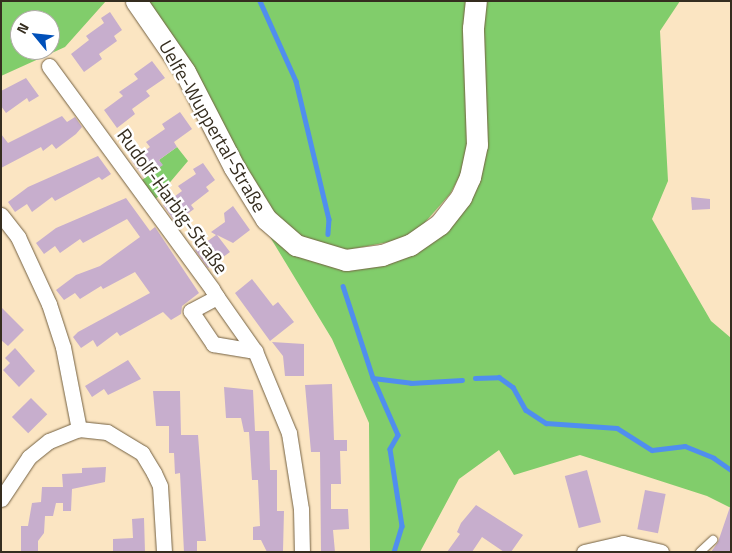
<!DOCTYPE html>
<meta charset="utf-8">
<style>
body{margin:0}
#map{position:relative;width:732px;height:553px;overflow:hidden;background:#fbe5c2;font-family:"Titillium Web",sans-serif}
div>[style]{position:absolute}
.green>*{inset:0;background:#81cd6b}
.stream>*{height:4.5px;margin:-2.25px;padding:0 2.25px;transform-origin:2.25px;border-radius:2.25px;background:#508eef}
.building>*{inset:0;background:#c7aecd;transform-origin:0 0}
.roads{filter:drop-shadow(0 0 1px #746142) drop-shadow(0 0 1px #746142)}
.lane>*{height:8px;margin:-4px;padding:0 4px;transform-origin:4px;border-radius:4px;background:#fff}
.street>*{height:15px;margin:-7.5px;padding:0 7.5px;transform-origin:7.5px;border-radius:7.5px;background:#fff}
.secondary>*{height:21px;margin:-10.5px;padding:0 10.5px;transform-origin:10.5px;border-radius:10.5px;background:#fff}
span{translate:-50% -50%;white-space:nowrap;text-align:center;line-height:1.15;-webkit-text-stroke:5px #fff;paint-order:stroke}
.street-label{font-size:19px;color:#352d1f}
.frame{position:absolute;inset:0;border:2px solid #352d1f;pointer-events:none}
.north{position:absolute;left:10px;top:10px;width:50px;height:50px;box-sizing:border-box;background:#fff;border:1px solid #aeaba5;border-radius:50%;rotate:298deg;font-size:14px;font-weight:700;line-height:20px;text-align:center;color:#352d1f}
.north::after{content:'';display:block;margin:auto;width:18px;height:22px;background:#0050b9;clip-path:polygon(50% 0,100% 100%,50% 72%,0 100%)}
</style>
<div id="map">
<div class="green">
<div style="clip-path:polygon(evenodd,1px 1px,106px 1px,65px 47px,1px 76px,1px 1px,20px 20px,50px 20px,50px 50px,20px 50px,20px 20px)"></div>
<div style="clip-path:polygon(142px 1px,466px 1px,467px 144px,461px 174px,450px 194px,420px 228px,399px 240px,347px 250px,311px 243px,270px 217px)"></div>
<div style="clip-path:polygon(482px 1px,680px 1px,660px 31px,668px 181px,652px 219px,711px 321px,731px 338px,731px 508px,707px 496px,580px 455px,514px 475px,499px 450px,459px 479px,420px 552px,370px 552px,369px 423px,332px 339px,270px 237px,292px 251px,367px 263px,465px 200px)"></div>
<div style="clip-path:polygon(177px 147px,188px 161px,155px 200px,142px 180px,162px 165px,159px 160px)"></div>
</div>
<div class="stream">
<div style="left:260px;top:1px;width:88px;rotate:65.8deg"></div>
<div style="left:296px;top:81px;width:142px;rotate:76.6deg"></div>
<div style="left:329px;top:219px;width:15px;rotate:94deg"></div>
<div style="left:343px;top:286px;width:97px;rotate:71.9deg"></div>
<div style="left:373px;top:378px;width:38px;rotate:7deg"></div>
<div style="left:411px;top:383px;width:51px;rotate:-3.4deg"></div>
<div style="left:373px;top:378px;width:62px;rotate:66.3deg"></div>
<div style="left:398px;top:435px;width:16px;rotate:120deg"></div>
<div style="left:390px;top:449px;width:78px;rotate:81.1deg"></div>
<div style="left:402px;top:526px;width:27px;rotate:107deg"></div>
<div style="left:475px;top:378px;width:24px;rotate:-2deg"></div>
<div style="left:499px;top:377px;width:17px;rotate:36deg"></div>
<div style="left:513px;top:387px;width:26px;rotate:61deg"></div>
<div style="left:526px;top:410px;width:24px;rotate:33deg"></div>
<div style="left:546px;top:423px;width:71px;rotate:4deg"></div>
<div style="left:617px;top:428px;width:41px;rotate:32.2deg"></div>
<div style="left:652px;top:450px;width:33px;rotate:-7deg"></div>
<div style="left:685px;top:446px;width:31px;rotate:22deg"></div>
<div style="left:714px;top:458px;width:21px;rotate:35deg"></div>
</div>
<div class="building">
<div style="clip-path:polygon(110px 12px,122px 30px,114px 36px,117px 41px,99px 54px,102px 59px,84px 72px,71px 54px,89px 40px,86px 36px,104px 23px,101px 18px)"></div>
<div style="clip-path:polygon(152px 61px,165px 78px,146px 91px,150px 96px,132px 109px,135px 114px,117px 128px,104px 110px,123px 96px,119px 92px,138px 79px,134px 74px)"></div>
<div style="clip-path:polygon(26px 78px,39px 96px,29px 102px,27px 98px,6px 113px,1px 106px,1px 91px)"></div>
<div style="clip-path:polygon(180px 112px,192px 129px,174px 142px,177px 147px,159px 160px,163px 165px,144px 178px,131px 160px,150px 147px,146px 142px,165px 129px,162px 124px)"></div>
<div style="clip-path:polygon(62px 116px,67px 122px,75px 117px,82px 127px,76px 134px,56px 149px,52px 144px,43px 151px,41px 147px,1px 168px,1px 134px,8px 143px)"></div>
<div style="clip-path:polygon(98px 156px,111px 174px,102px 180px,99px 177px,55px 201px,52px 197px,32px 212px,27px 204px,15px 212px,8px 202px,28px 187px)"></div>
<div style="clip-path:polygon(203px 163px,215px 180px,206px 187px,209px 191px,191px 205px,194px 209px,175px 223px,178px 226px,163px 205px,182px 191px,178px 186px,196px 174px,193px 169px)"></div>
<div style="clip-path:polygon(691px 197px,710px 199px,710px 209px,692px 210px)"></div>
<div style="clip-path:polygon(126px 198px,150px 231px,155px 227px,199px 293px,182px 306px,181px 314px,171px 320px,163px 312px,120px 336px,117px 332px,97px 347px,93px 340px,81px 348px,73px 337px,78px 332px,150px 293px,135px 272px,103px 289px,101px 286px,80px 299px,75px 293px,64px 300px,56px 290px,76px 275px,100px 266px,140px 237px,127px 219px,83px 243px,80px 239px,60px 253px,55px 246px,44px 254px,36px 243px,56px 228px)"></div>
<div style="clip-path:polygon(233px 206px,250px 230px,233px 243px,217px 235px,230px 252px,208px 268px,195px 250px,216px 235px,211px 232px,225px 222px,224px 213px)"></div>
<div style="clip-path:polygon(252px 279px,273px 306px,278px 302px,294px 322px,270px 341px,235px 293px)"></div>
<div style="clip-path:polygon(1px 307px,24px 330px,8px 346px,1px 340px)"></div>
<div style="clip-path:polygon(272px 342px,304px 344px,304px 376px,285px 376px,283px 356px)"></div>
<div style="clip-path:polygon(15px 348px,35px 371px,19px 387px,3px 370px,10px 363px,5px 358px)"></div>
<div style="clip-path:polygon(128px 360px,141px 379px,108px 395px,104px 389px,92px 397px,85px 386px)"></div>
<div style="clip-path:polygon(332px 384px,334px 440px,347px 440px,347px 451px,340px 451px,341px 484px,331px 484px,331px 509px,348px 509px,349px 529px,333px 530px,335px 552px,321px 552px,320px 452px,311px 452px,305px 385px)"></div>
<div style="clip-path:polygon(224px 387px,253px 390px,255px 431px,269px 431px,270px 470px,277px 470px,277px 511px,284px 511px,283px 551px,267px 552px,261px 540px,253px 540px,253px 527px,260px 526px,258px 480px,252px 480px,249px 432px,244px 432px,241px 418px,226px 418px)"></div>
<div style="clip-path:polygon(153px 391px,180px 391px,181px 435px,198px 435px,206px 541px,197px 541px,197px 552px,184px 552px,180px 473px,175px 474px,174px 453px,169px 453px,169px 426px,156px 426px)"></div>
<div style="left:31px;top:398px;width:23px;height:27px;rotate:45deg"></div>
<div style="clip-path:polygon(106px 467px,105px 482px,72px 489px,71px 511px,63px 511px,63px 503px,56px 503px,53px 516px,45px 516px,44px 533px,38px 541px,38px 552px,21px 552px,21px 526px,28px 526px,32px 503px,41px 502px,42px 487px,63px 487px,62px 474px,82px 473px,82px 468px)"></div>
<div style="left:587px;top:470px;width:54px;height:23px;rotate:75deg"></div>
<div style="left:645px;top:490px;width:21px;height:40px;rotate:11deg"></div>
<div style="clip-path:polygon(731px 504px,731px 552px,711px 552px,718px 542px)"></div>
<div style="clip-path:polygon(476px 505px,523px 535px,511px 552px,504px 552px,482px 537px,472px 552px,447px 552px,460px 534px,457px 532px,461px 523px)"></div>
<div style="clip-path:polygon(144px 518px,145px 552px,113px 552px,113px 539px,133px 538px,132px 519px)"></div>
</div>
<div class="roads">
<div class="lane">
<div style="left:700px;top:552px;width:18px;rotate:-43deg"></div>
</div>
<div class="street">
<div style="left:49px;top:66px;width:276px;rotate:53.8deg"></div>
<div style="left:212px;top:289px;width:9px;rotate:58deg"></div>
<div style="left:217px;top:297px;width:30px;rotate:152deg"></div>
<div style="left:191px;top:311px;width:40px;rotate:56deg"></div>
<div style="left:213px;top:344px;width:43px;rotate:9.5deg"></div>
<div style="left:255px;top:351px;width:89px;rotate:67.5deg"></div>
<div style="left:289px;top:433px;width:77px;rotate:81deg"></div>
<div style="left:301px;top:509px;width:43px;rotate:88.7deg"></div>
<div style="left:1px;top:215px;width:28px;rotate:52deg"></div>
<div style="left:18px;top:237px;width:74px;rotate:65.2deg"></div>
<div style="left:49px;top:304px;width:45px;rotate:72deg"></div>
<div style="left:63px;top:347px;width:84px;rotate:79deg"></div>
<div style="left:217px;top:297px;width:66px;rotate:54.9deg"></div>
<div style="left:1px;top:499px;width:50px;rotate:-56.3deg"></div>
<div style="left:29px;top:457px;width:26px;rotate:-39deg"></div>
<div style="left:49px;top:441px;width:32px;rotate:-22deg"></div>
<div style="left:79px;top:429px;width:28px;rotate:6deg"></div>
<div style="left:107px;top:432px;width:41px;rotate:31deg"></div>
<div style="left:142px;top:453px;width:23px;rotate:59deg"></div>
<div style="left:154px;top:473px;width:14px;rotate:65deg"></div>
<div style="left:160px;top:486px;width:66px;rotate:86.5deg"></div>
<div style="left:584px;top:552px;width:40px;rotate:-13deg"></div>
<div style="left:623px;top:543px;width:39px;rotate:13deg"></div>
</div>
<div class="secondary">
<div style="left:136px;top:1px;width:86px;rotate:55.4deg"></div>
<div style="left:185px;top:72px;width:107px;rotate:62.7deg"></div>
<div style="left:234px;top:167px;width:61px;rotate:58.4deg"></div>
<div style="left:266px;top:219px;width:40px;rotate:41deg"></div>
<div style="left:296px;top:245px;width:52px;rotate:16.7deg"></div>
<div style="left:346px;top:260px;width:36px;rotate:-8deg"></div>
<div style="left:382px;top:255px;width:30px;rotate:-20deg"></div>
<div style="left:410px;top:245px;width:37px;rotate:-35deg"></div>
<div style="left:440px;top:224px;width:34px;rotate:-52deg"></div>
<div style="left:461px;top:197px;width:22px;rotate:-66deg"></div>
<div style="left:470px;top:177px;width:33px;rotate:-78deg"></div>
<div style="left:477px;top:145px;width:117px;rotate:-92deg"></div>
<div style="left:473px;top:28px;width:27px;rotate:-84deg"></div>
</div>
</div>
<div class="street-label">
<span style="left:213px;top:126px;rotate:60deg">Uelfe-Wuppertal-Straße</span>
<span style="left:173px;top:201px;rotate:54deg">Rudolf-Harbig-Straße</span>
</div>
<div class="frame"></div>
<div class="north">N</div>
</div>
